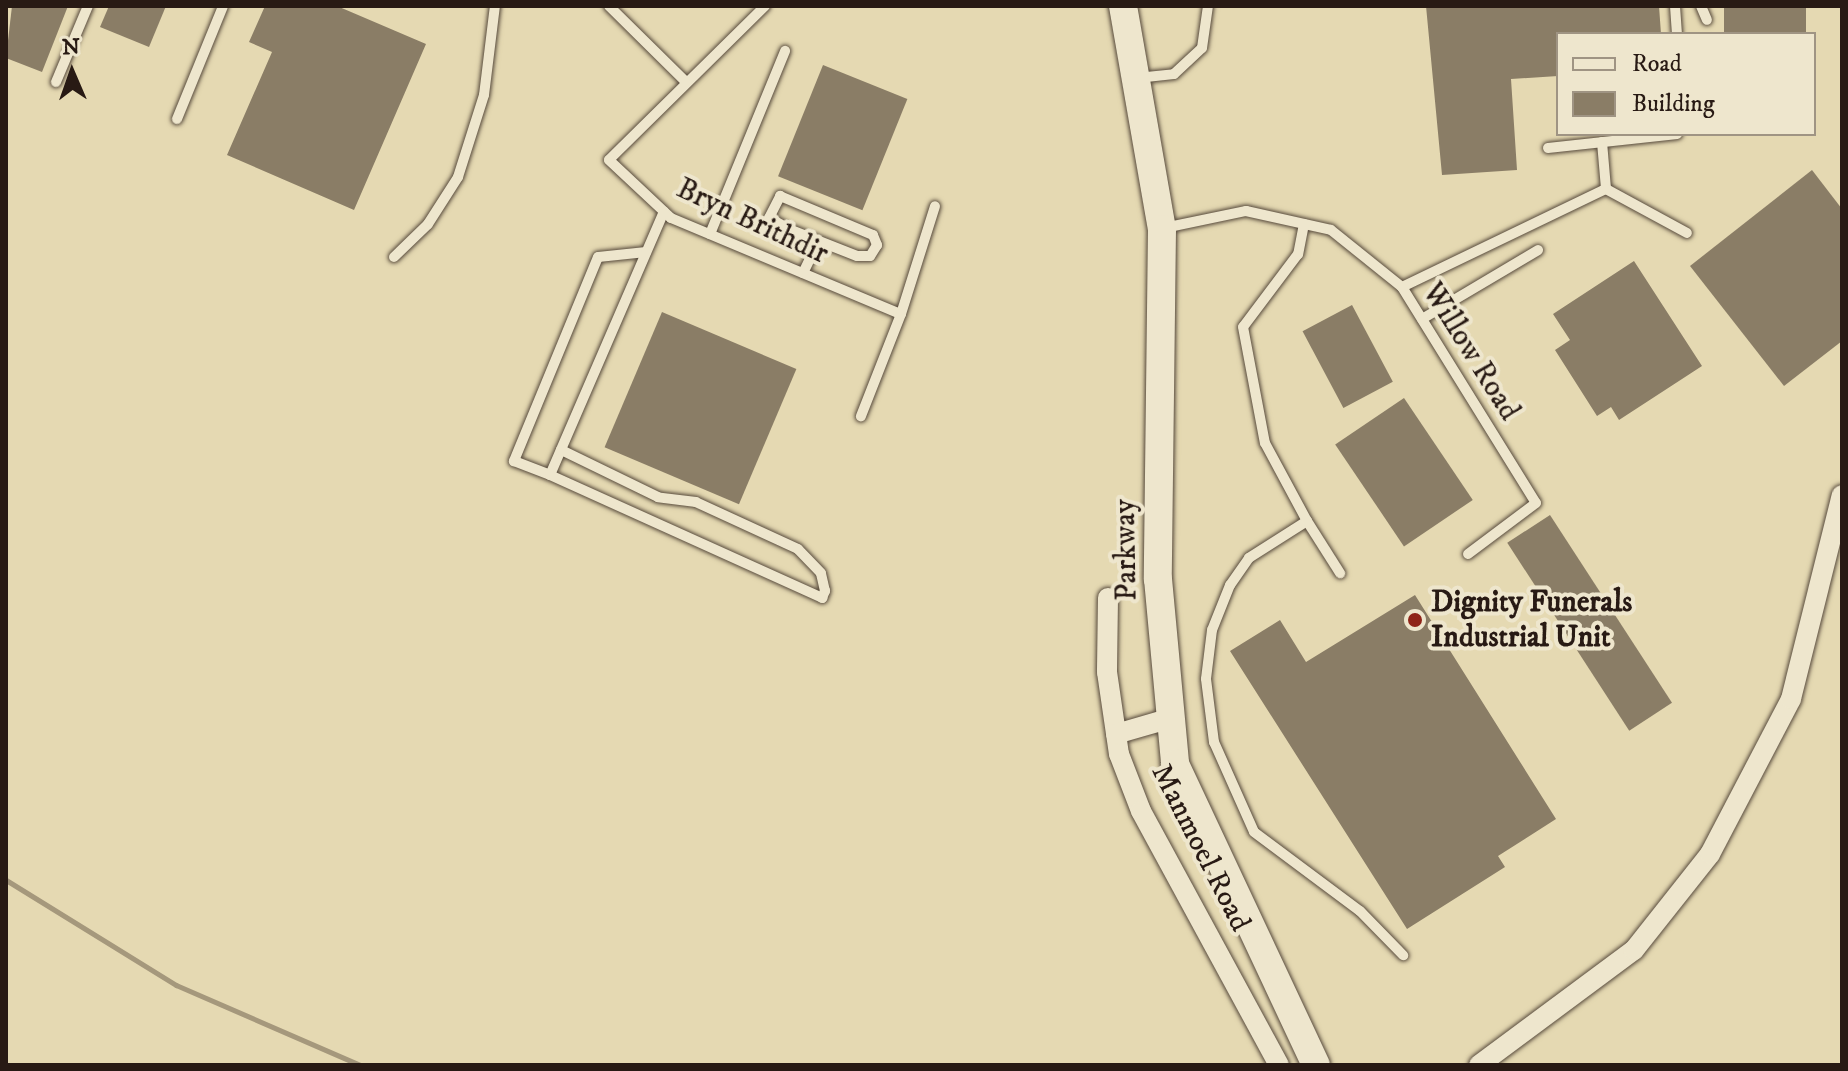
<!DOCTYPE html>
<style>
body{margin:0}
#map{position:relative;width:1848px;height:1071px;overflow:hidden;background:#e5d9b2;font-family:"IM FELL DW Pica",serif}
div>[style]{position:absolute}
.stream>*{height:5px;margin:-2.5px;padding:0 2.5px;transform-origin:2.5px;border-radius:2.5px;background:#a5987c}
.building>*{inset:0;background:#8a7d66;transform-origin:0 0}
.roads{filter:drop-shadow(0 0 2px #574a3c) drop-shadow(0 0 2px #574a3c)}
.lane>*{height:10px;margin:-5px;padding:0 5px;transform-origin:5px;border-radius:5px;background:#eee6cd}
.street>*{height:20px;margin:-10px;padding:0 10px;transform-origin:10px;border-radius:10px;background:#eee6cd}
.secondary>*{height:28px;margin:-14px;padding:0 14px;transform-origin:14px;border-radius:14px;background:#eee6cd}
.dots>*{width:22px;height:22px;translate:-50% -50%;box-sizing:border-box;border:4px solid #eee6cd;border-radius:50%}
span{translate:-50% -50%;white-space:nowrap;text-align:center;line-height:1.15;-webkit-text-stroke:8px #eee6cd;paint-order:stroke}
.street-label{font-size:30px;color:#281a14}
.poi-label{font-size:30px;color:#281a14;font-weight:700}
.left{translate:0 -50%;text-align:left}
.frame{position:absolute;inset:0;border:8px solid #281a14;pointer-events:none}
.legend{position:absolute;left:1556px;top:32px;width:260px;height:104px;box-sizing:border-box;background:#eee6cd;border:2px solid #9f9483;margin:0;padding:10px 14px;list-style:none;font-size:24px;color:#281a14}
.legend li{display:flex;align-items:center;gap:16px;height:40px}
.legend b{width:40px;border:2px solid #9f9483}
.north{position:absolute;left:32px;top:32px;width:80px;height:80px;-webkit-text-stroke:6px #eee6cd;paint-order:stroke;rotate:358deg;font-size:22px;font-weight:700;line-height:32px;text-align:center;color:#281a14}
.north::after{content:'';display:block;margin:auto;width:28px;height:36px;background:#281a14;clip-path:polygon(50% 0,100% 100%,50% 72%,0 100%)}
</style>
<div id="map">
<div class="stream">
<div style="left:6px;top:880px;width:200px;rotate:31.7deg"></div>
<div style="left:176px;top:985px;width:201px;rotate:23.5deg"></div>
</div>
<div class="building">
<div style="clip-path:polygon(12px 6px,68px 6px,42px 72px,6px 58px)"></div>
<div style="clip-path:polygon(109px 6px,166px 6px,149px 47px,100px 27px)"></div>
<div style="clip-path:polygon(265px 6px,337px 6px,426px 44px,354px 210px,227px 155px,272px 52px,249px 42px)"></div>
<div style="clip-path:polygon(1426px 6px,1659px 6px,1661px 34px,1558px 34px,1558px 76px,1511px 79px,1517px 170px,1442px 175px)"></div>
<div style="left:1724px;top:6px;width:82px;height:28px"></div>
<div style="left:823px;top:65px;width:91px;height:120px;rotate:22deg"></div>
<div style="clip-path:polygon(1812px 170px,1842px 209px,1842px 341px,1784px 386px,1690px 266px)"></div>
<div style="clip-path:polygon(1634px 261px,1702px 366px,1619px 420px,1611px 407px,1597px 416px,1555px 350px,1570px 340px,1553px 314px)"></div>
<div style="left:1352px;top:305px;width:87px;height:56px;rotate:62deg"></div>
<div style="left:662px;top:312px;width:146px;height:147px;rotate:23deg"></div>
<div style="left:1404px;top:398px;width:123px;height:83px;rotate:56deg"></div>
<div style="left:1550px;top:515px;width:224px;height:51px;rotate:57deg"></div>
<div style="clip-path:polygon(1415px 595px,1556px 819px,1498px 856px,1505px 867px,1407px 929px,1230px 651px,1280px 620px,1306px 662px)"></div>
</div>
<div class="roads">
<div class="lane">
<div style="left:609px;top:6px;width:108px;rotate:44.6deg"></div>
<div style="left:765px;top:6px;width:219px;rotate:135.4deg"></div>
<div style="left:609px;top:160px;width:85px;rotate:43.1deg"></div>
<div style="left:671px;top:218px;width:249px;rotate:22.7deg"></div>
<div style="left:901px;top:314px;width:110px;rotate:111.4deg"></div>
<div style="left:1675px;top:6px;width:28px;rotate:86deg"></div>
<div style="left:1701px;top:6px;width:15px;rotate:67deg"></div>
<div style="left:1137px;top:78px;width:37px;rotate:-6deg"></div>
<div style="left:1174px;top:74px;width:38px;rotate:-43deg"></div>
<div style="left:1202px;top:48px;width:42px;rotate:-81.9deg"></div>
<div style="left:56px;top:82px;width:82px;rotate:-67.2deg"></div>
<div style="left:177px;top:119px;width:122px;rotate:-67.8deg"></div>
<div style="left:1602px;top:142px;width:47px;rotate:85.1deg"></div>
<div style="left:1606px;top:189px;width:92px;rotate:28.5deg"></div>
<div style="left:1548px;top:148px;width:130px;rotate:-6.2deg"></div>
<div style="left:780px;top:196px;width:101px;rotate:22.8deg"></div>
<div style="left:873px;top:235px;width:11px;rotate:68deg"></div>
<div style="left:877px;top:245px;width:13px;rotate:122deg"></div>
<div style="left:870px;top:256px;width:13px;rotate:180deg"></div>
<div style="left:857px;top:256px;width:71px;rotate:-158.5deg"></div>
<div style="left:791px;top:230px;width:25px;rotate:-151deg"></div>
<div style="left:769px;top:218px;width:25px;rotate:-63deg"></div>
<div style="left:1304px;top:224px;width:31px;rotate:101deg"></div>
<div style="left:1298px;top:254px;width:91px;rotate:127deg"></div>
<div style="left:1243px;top:327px;width:118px;rotate:79.3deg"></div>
<div style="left:1265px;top:443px;width:89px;rotate:61.7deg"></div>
<div style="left:1307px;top:521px;width:69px;rotate:147.5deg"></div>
<div style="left:1249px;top:558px;width:33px;rotate:125deg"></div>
<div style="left:1230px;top:585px;width:48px;rotate:111.8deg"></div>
<div style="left:1212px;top:630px;width:49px;rotate:97deg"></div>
<div style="left:1206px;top:679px;width:64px;rotate:82.8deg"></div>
<div style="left:1214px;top:742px;width:98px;rotate:66deg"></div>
<div style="left:1254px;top:832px;width:132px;rotate:36.7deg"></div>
<div style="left:1360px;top:911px;width:62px;rotate:45.7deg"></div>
<div style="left:1164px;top:228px;width:84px;rotate:-11.7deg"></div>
<div style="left:1246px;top:211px;width:87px;rotate:12.6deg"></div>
<div style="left:1331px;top:230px;width:91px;rotate:38.8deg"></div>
<div style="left:1402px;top:287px;width:254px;rotate:58.2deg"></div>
<div style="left:1536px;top:503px;width:85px;rotate:143.1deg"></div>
<div style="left:710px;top:234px;width:198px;rotate:-67.7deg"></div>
<div style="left:646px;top:252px;width:48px;rotate:174.1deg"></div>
<div style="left:598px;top:257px;width:221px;rotate:112.4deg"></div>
<div style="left:514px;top:461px;width:39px;rotate:21deg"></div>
<div style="left:550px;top:475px;width:287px;rotate:-66.6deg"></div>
<div style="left:394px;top:257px;width:47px;rotate:-44.1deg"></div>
<div style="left:428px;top:224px;width:56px;rotate:-57.4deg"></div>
<div style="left:458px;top:177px;width:86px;rotate:-72.4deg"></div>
<div style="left:484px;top:95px;width:90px;rotate:-83deg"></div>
<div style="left:803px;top:273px;width:34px;rotate:-64deg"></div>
<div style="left:1402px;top:287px;width:226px;rotate:-25.7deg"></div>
<div style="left:901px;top:314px;width:113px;rotate:-72.5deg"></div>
<div style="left:1422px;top:319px;width:135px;rotate:-30.7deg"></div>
<div style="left:550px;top:475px;width:299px;rotate:24.3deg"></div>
<div style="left:822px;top:598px;width:8px;rotate:-67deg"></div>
<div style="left:825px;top:591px;width:18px;rotate:-103deg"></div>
<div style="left:821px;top:573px;width:33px;rotate:-134deg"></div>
<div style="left:798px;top:549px;width:112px;rotate:-155.3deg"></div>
<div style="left:696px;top:502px;width:38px;rotate:-173deg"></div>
<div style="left:658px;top:497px;width:108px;rotate:-154.1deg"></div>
<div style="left:1307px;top:521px;width:62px;rotate:57.6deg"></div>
</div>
<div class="street">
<div style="left:1108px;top:598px;width:74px;rotate:90.8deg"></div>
<div style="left:1107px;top:672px;width:83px;rotate:81.7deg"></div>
<div style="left:1119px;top:754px;width:61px;rotate:68.9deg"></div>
<div style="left:1141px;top:811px;width:289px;rotate:61.5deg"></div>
<div style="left:1116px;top:734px;width:57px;rotate:-16.2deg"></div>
<div style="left:1479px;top:1065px;width:193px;rotate:-36.6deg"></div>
<div style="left:1634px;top:950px;width:122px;rotate:-51.6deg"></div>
<div style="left:1710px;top:854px;width:175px;rotate:-62.4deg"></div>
<div style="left:1791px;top:699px;width:210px;rotate:-76deg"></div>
</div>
<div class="secondary">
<div style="left:1123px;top:6px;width:226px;rotate:80.1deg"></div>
<div style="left:1162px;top:229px;width:350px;rotate:90.7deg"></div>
<div style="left:1158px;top:579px;width:186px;rotate:84.7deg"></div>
<div style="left:1175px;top:764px;width:332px;rotate:64.9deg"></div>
</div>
</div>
<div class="dots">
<div style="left:1415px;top:620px;background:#8f2418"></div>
</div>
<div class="street-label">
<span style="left:752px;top:222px;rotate:25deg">Bryn Brithdir</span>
<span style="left:1470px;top:352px;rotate:58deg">Willow Road</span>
<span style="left:1127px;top:550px;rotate:-91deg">Parkway</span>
<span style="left:1200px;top:848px;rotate:63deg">Manmoel Road</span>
</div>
<div class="poi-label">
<span class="left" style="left:1431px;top:620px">Dignity Funerals<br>Industrial Unit</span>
</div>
<div class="frame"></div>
<ul class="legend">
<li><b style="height:10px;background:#eee6cd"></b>Road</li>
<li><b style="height:22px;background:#8a7d66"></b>Building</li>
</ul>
<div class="north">N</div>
</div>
